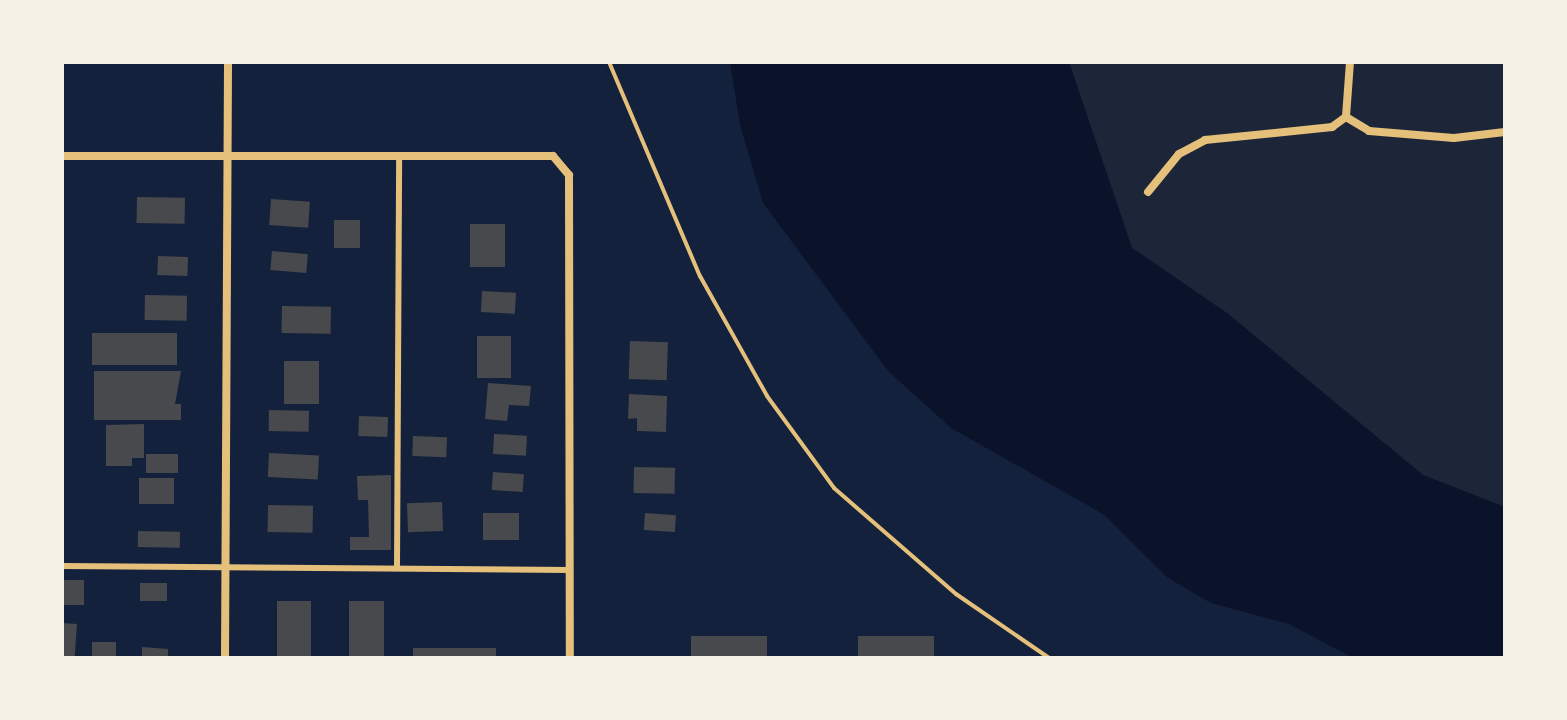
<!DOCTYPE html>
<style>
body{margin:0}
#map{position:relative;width:1567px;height:720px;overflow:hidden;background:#14213d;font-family:"Roboto Serif",serif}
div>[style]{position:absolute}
.green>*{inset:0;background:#1d2539}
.water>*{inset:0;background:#0b132b}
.building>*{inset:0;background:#48494c;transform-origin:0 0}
.path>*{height:4px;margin:-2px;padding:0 2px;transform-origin:2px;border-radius:2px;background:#e5c07b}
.service>*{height:6px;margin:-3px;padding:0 3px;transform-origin:3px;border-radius:3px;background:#e5c07b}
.minor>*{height:8px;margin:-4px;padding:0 4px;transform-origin:4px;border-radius:4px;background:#e5c07b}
span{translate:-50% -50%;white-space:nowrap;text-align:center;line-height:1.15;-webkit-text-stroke:6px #f6f1e7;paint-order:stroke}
.frame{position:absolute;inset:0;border:64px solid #f6f1e7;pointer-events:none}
</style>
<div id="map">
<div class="green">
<div style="clip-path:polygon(1069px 62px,1505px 62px,1505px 507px,1423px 475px,1227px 313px,1132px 247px)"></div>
</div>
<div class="water">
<div style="clip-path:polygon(730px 62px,1069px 62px,1132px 248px,1227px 313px,1423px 475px,1505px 507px,1505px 658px,1353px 658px,1289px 624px,1211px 603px,1168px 578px,1103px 514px,951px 428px,888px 371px,763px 203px,740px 125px)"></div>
</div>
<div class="building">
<div style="left:137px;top:197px;width:48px;height:26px;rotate:1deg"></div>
<div style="left:271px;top:199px;width:39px;height:26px;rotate:4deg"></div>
<div style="left:360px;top:220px;width:28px;height:26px;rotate:90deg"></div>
<div style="left:470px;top:224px;width:35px;height:43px"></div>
<div style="left:272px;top:251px;width:36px;height:19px;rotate:5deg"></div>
<div style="left:158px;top:256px;width:30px;height:19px;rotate:2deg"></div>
<div style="left:482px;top:291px;width:34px;height:21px;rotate:3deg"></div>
<div style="left:145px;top:295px;width:42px;height:25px;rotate:1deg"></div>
<div style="left:282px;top:306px;width:49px;height:27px;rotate:1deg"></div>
<div style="left:177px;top:333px;width:32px;height:85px;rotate:90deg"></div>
<div style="left:477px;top:336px;width:34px;height:42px"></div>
<div style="left:630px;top:341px;width:38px;height:38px;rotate:2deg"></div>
<div style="left:284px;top:361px;width:35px;height:43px"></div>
<div style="clip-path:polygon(94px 371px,181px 371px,175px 404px,181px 404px,181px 420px,94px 420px)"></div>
<div style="clip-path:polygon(488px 383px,531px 386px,529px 406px,509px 405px,507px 421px,485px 419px)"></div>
<div style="clip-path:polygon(629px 394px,667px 396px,666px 432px,637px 431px,637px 418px,628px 419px)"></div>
<div style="left:269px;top:410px;width:40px;height:21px;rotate:1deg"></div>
<div style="left:359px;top:416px;width:29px;height:20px;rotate:2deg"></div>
<div style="clip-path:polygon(144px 424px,144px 458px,132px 458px,132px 466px,106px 466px,106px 425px)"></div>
<div style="left:494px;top:434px;width:33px;height:20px;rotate:3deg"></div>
<div style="left:413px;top:436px;width:34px;height:20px;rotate:2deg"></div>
<div style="left:269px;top:453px;width:50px;height:24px;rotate:3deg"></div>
<div style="left:146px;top:454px;width:32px;height:19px"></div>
<div style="left:634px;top:467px;width:41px;height:26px;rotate:1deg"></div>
<div style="left:493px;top:472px;width:31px;height:18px;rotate:4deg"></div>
<div style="clip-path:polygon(391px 475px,391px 550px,350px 550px,350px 537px,369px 537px,368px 500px,358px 500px,357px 476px)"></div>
<div style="left:139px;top:478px;width:35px;height:26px"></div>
<div style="left:442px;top:502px;width:29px;height:35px;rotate:88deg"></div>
<div style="left:268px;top:505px;width:45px;height:27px;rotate:1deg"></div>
<div style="left:519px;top:513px;width:27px;height:36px;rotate:90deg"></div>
<div style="left:645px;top:513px;width:31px;height:17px;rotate:4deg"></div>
<div style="left:138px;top:531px;width:42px;height:16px;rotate:1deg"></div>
<div style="left:62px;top:580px;width:22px;height:25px"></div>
<div style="left:140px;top:583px;width:27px;height:18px"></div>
<div style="left:277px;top:601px;width:34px;height:57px"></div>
<div style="left:349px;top:601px;width:35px;height:57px"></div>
<div style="left:62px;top:623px;width:15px;height:35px;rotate:4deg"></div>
<div style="left:691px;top:636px;width:76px;height:22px"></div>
<div style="left:858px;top:636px;width:76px;height:22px"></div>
<div style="left:92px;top:642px;width:24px;height:16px"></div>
<div style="clip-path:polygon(142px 647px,168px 649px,168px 658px,142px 658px)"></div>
<div style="left:413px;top:648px;width:83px;height:10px"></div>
</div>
<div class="path">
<div style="left:609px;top:62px;width:233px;rotate:67deg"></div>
<div style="left:700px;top:276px;width:137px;rotate:60.8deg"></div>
<div style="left:767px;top:396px;width:114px;rotate:53.9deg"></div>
<div style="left:834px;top:488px;width:162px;rotate:41deg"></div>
<div style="left:956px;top:594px;width:113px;rotate:34.5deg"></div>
</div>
<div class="service">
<div style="left:62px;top:566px;width:508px;rotate:0.45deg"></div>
<div style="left:397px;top:568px;width:413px;rotate:-89.7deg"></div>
</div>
<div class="minor">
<div style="left:1350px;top:62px;width:55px;rotate:94.2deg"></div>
<div style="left:1346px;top:117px;width:27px;rotate:31deg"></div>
<div style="left:1369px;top:131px;width:85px;rotate:4.7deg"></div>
<div style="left:1454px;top:138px;width:51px;rotate:-6.7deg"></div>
<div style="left:62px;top:156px;width:491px"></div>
<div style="left:553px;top:156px;width:25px;rotate:50deg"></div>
<div style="left:569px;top:175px;width:483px;rotate:89.9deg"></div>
<div style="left:1148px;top:192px;width:49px;rotate:-50.8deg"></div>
<div style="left:1179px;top:154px;width:30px;rotate:-28deg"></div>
<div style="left:1205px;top:140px;width:128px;rotate:-5.8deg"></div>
<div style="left:1332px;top:127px;width:17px;rotate:-36deg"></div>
<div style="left:225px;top:658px;width:596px;rotate:-89.71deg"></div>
</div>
<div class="frame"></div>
</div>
